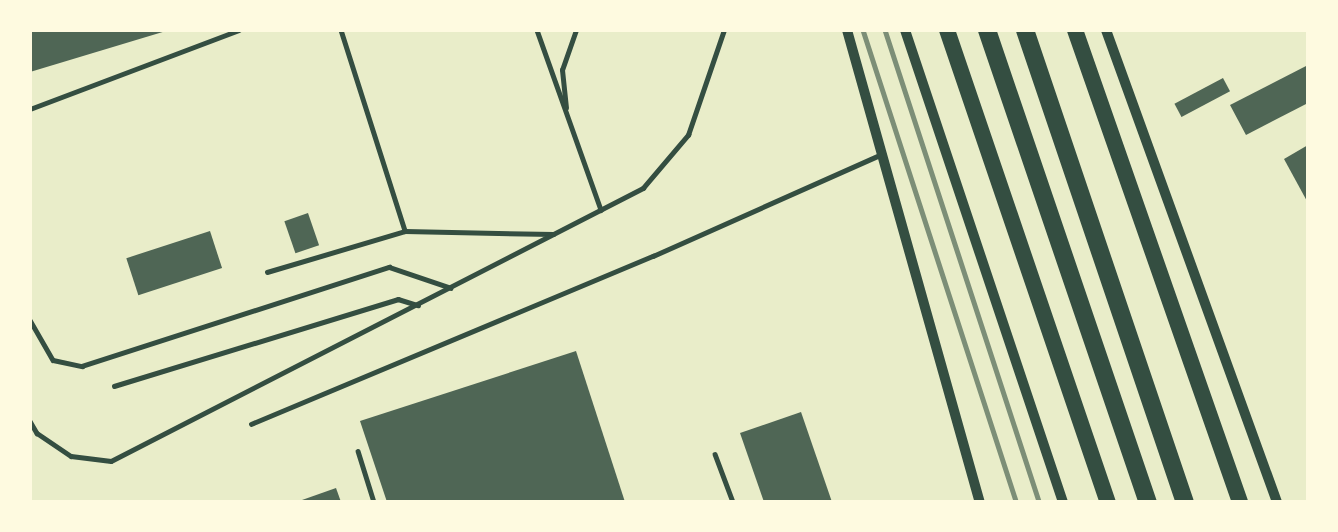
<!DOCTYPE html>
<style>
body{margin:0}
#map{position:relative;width:1338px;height:532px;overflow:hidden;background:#e9edc9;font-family:"Work Sans",sans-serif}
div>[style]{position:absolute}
.building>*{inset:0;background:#4f6655;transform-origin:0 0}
.service>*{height:4.5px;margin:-2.25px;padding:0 2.25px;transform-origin:2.25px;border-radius:2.25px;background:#344e41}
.tertiary>*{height:10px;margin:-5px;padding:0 5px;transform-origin:5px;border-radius:5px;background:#344e41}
.trunk>*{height:16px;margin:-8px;padding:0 8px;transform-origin:8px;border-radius:8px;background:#344e41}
.motorway>*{height:18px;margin:-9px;padding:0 9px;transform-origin:9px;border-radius:9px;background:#344e41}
.rail>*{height:4.5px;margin:-2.25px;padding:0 2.25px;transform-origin:2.25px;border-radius:2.25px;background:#7c8e77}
span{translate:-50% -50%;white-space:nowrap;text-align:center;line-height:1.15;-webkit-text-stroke:4.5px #fefae0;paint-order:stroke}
.frame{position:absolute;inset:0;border:32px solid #fefae0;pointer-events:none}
</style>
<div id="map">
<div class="building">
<div style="clip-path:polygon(30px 30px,166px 30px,166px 31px,30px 72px)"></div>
<div style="clip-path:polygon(1308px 65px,1308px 103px,1246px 135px,1230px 105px)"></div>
<div style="left:1223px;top:78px;width:15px;height:55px;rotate:62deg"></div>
<div style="clip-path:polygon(1308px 145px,1308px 203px,1284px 159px)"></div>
<div style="left:308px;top:213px;width:34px;height:25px;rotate:71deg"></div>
<div style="left:210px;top:231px;width:39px;height:88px;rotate:72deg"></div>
<div style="clip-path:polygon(576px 351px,625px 502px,387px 502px,360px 421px)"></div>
<div style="clip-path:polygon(801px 412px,832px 502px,764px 502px,740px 433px)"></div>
<div style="clip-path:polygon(336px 488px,341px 502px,302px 502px,302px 500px)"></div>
</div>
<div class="service">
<div style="left:341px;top:30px;width:211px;rotate:72.3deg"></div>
<div style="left:537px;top:30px;width:191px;rotate:70.4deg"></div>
<div style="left:566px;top:108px;width:38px;rotate:-96deg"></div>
<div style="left:562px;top:70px;width:42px;rotate:-70.7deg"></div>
<div style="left:30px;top:109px;width:223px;rotate:-20.7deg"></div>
<div style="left:267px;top:272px;width:144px;rotate:-16.5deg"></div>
<div style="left:405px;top:231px;width:148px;rotate:1.2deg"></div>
<div style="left:30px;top:320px;width:46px;rotate:60.1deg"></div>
<div style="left:53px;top:360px;width:30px;rotate:12deg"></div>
<div style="left:82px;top:366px;width:323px;rotate:-17.9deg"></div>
<div style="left:389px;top:267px;width:65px;rotate:18.7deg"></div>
<div style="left:114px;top:386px;width:297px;rotate:-17deg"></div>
<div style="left:398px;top:299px;width:21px;rotate:17deg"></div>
<div style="left:30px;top:421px;width:14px;rotate:60deg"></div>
<div style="left:37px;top:433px;width:41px;rotate:34.1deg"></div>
<div style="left:71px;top:456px;width:40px;rotate:7.1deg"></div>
<div style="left:111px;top:461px;width:598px;rotate:-27.16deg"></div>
<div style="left:643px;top:188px;width:70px;rotate:-49.7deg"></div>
<div style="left:688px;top:135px;width:111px;rotate:-71.1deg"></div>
<div style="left:251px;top:424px;width:436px;rotate:-22.7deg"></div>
<div style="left:653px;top:256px;width:248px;rotate:-24deg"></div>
<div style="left:358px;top:451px;width:53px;rotate:72.6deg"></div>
<div style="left:715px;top:454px;width:51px;rotate:69.4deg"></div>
</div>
<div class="tertiary">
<div style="left:847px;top:30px;width:490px;rotate:74.3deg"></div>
<div style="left:905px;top:30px;width:498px;rotate:71.5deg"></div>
<div style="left:1106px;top:30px;width:502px;rotate:70.09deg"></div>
</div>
<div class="trunk">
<div style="left:947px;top:30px;width:499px;rotate:71.2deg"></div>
<div style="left:1075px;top:30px;width:500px;rotate:70.73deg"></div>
</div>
<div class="motorway">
<div style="left:987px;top:30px;width:499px;rotate:71.2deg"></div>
<div style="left:1025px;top:30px;width:498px;rotate:71.3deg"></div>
</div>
<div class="rail">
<div style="left:863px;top:30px;width:496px;rotate:72deg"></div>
<div style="left:885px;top:30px;width:496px;rotate:71.9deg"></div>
</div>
<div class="frame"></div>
</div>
